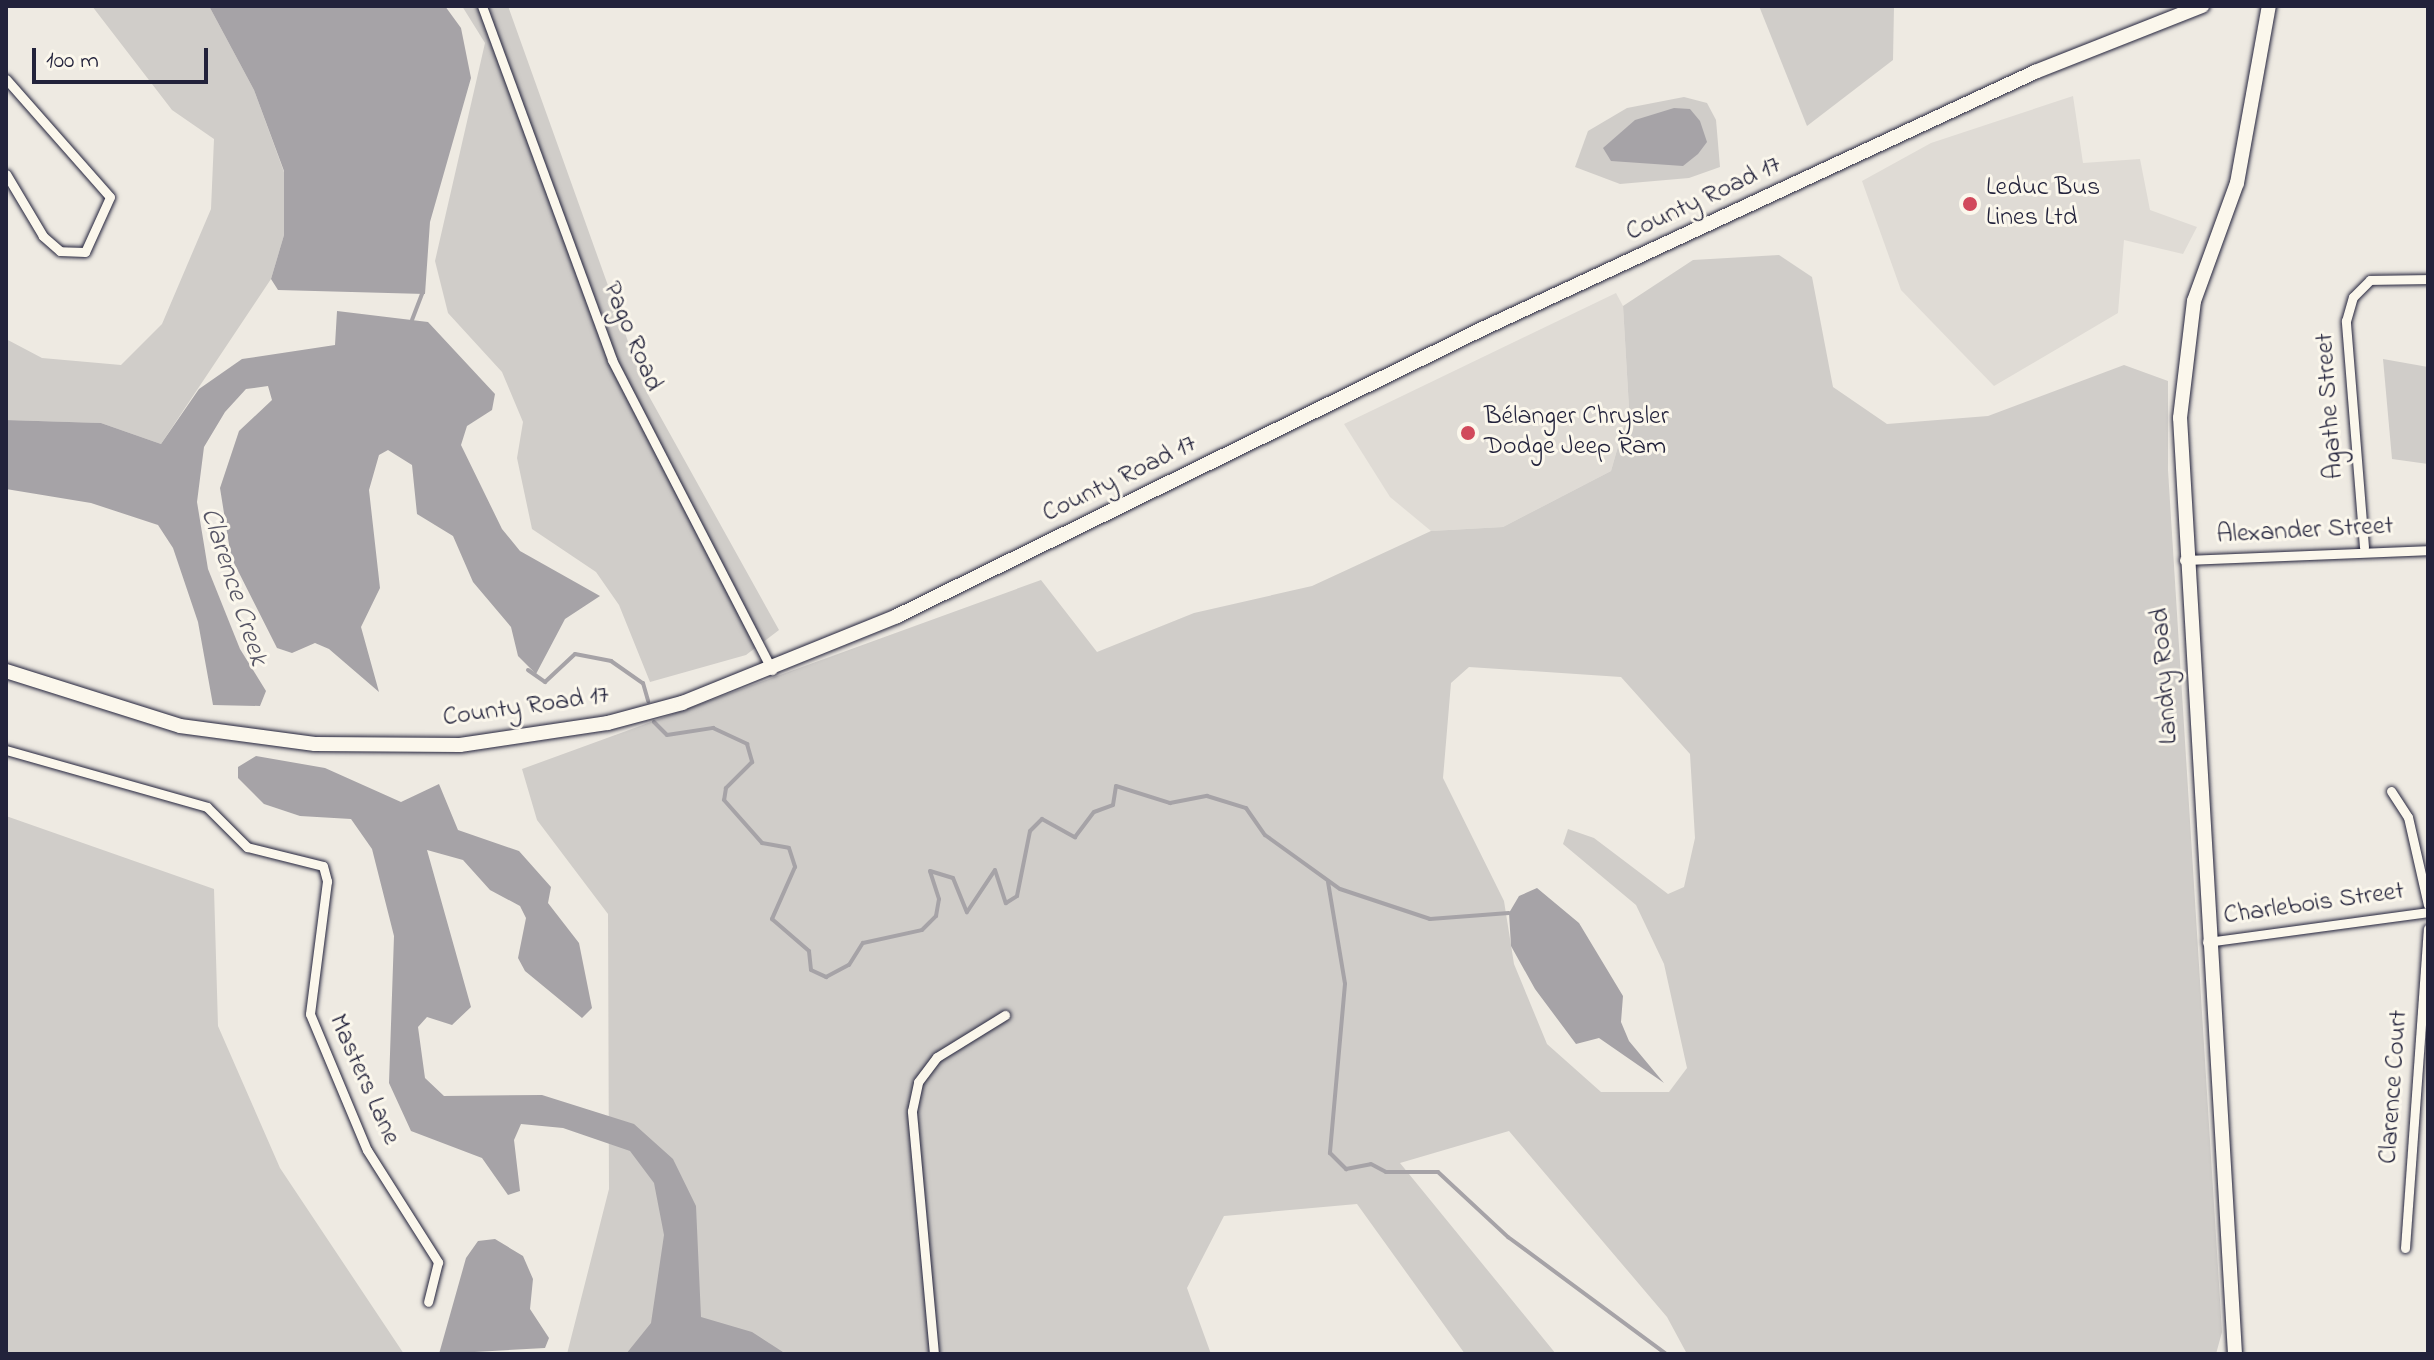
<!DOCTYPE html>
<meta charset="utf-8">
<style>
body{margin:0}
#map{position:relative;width:2434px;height:1360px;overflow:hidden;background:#eeeae2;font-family:"Indie Flower",sans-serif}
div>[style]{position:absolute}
.built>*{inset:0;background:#dfdbd5}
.green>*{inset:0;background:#d0cdc9}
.water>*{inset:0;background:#a6a3a7}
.stream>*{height:4px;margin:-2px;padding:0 2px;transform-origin:2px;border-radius:2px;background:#a6a3a7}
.roads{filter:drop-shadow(0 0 2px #22223b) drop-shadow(0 0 2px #22223b)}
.minor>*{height:9px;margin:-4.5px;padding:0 4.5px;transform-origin:4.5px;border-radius:4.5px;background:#fbf7ec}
.secondary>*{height:14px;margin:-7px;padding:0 7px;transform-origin:7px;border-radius:7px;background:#fbf7ec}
.primary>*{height:14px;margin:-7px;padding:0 7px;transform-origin:7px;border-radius:7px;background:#fbf7ec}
.dots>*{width:22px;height:22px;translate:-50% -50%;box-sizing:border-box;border:4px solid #fbf7ec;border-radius:50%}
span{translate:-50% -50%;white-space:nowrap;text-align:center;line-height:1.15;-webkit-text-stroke:6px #fbf7ec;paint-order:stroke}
.poi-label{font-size:26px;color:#22223b}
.left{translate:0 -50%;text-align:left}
.street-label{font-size:26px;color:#22223b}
.water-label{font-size:28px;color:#575666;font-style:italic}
.frame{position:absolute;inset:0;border:8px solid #22223b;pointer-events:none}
.scale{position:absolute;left:32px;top:48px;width:176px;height:36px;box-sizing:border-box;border:4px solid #22223b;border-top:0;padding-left:10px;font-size:24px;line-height:28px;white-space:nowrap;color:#22223b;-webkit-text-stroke:6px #fbf7ec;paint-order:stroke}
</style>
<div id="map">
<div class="built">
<div style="clip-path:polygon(2073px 96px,2083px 163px,2140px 159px,2150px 210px,2197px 227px,2183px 254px,2124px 240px,2118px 313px,1994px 386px,1901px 290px,1862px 181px,1931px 143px)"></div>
<div style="clip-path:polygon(1616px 293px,1623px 306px,1629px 408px,1611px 471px,1503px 527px,1431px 531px,1390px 497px,1344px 424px)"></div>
</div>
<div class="green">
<div style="clip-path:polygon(92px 6px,209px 6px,254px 90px,284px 172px,284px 235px,271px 279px,161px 444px,101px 423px,6px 420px,6px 339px,42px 358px,121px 365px,162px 324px,211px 209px,214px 139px,172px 110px)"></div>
<div style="clip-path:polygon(462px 6px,508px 6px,645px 389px,779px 630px,746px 655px,650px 682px,619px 605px,596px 572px,532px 529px,517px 458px,523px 422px,502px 372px,448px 313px,435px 261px,485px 43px)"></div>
<div style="clip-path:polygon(1759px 6px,1894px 6px,1893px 60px,1807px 126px)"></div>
<div style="clip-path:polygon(1684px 97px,1707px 103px,1716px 120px,1720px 167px,1689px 178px,1620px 184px,1575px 167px,1588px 131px,1627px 108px)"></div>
<div style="clip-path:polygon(evenodd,1779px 255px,1812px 277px,1833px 387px,1887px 424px,1988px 416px,2124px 365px,2168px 381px,2168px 470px,2222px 1332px,2216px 1354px,1687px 1354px,1667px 1317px,1509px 1131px,1400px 1163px,1556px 1354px,1465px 1354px,1357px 1204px,1224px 1216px,1187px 1288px,1211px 1354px,567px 1354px,609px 1189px,608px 914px,537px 820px,522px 769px,1041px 580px,1097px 652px,1194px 613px,1312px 586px,1431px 531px,1503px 527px,1611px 471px,1629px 408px,1623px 306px,1693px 260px,1779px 255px,1469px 667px,1621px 677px,1690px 754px,1695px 838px,1684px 887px,1668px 894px,1594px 838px,1568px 829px,1563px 844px,1636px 905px,1664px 964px,1687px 1068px,1669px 1092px,1601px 1092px,1547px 1044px,1514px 964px,1504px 901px,1443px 778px,1451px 683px,1469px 667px)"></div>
<div style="clip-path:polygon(2383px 359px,2428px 367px,2428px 464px,2392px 459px)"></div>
<div style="clip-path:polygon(6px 816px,214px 889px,218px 1026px,280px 1168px,404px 1354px,8px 1354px)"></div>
</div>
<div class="water">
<div style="clip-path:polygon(209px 6px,445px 6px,461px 28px,471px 78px,430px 222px,425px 294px,278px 290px,271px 279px,284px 235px,284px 171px,254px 90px)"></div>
<div style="clip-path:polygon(1674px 108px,1690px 109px,1700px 121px,1707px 142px,1698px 154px,1683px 166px,1611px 161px,1603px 148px,1635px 120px)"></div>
<div style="clip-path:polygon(337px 311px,428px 322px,495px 394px,492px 410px,467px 426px,461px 445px,502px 529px,520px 551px,600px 596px,565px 619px,536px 674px,518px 656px,511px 627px,473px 582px,453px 536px,417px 514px,412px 465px,388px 450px,379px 455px,369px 490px,380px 588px,361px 627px,379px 692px,329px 649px,315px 643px,292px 653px,277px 648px,231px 557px,220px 488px,239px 431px,272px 400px,268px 386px,246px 389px,225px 412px,204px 447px,197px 502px,208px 569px,240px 649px,266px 691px,260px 706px,213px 705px,198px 622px,173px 548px,158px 525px,91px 503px,6px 489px,6px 420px,101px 423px,161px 444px,199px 389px,242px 359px,335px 345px)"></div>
<div style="clip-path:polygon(256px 756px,325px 768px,401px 802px,439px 784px,458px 830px,519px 851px,551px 887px,548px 903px,579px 943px,592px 1008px,582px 1018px,525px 971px,518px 958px,526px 918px,520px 906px,490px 890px,463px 860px,427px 850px,471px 1007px,452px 1025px,427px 1017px,418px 1027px,425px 1078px,444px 1096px,542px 1095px,634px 1124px,673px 1159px,696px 1206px,701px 1317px,752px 1332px,786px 1354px,626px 1354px,651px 1323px,664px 1235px,654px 1183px,630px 1151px,563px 1128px,521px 1124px,514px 1140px,520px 1191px,508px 1195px,482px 1158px,411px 1131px,389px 1083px,394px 936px,372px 849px,351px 819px,300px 816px,264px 804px,238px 778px,238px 767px)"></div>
<div style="clip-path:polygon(1537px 888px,1579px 923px,1623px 996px,1621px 1022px,1629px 1041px,1664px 1083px,1599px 1038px,1576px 1044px,1535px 989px,1511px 946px,1509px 913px,1519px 896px)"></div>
<div style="clip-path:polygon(495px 1239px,523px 1256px,533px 1279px,530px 1309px,549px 1338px,545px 1348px,439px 1354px,466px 1258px,478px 1241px)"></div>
</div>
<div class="stream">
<div style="left:412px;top:320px;width:30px;rotate:-69deg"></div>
<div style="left:528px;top:670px;width:21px;rotate:35deg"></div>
<div style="left:545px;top:682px;width:41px;rotate:-43deg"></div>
<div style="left:575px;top:654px;width:37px;rotate:11deg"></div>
<div style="left:611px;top:661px;width:39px;rotate:35deg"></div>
<div style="left:643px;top:683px;width:19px;rotate:74deg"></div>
<div style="left:654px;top:722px;width:18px;rotate:45deg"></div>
<div style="left:667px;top:735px;width:47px;rotate:-8.7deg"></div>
<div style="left:713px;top:728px;width:38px;rotate:25deg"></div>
<div style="left:747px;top:744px;width:19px;rotate:74deg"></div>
<div style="left:752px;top:762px;width:37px;rotate:135deg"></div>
<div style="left:726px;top:788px;width:12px;rotate:99deg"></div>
<div style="left:724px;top:800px;width:57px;rotate:48.5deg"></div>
<div style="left:762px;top:843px;width:27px;rotate:10deg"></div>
<div style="left:789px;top:848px;width:20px;rotate:72deg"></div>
<div style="left:795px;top:867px;width:57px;rotate:113.9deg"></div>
<div style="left:772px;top:919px;width:49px;rotate:40.9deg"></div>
<div style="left:809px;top:951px;width:19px;rotate:84deg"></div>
<div style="left:811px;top:970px;width:17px;rotate:25deg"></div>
<div style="left:826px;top:977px;width:26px;rotate:-28deg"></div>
<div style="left:849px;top:965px;width:26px;rotate:-58deg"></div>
<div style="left:863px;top:943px;width:60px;rotate:-12.4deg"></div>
<div style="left:922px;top:930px;width:20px;rotate:-45deg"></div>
<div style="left:936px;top:916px;width:17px;rotate:-80deg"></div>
<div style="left:939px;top:899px;width:29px;rotate:-108deg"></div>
<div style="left:930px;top:871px;width:24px;rotate:17deg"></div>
<div style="left:953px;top:878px;width:37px;rotate:68deg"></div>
<div style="left:967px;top:912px;width:50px;rotate:-56.3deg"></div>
<div style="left:995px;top:870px;width:35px;rotate:72deg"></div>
<div style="left:1006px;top:903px;width:13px;rotate:-32deg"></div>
<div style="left:1017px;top:896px;width:66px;rotate:-78.7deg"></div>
<div style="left:1030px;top:831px;width:17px;rotate:-45deg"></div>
<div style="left:1042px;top:819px;width:38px;rotate:29deg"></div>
<div style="left:1075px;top:837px;width:31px;rotate:-53deg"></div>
<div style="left:1094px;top:812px;width:20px;rotate:-20deg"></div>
<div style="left:1113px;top:805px;width:19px;rotate:-81deg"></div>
<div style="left:1116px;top:786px;width:57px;rotate:17.5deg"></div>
<div style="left:1170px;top:803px;width:38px;rotate:-11deg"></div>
<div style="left:1207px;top:796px;width:41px;rotate:17.1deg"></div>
<div style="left:1246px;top:808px;width:33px;rotate:55deg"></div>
<div style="left:1265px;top:835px;width:92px;rotate:35.8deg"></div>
<div style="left:1340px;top:889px;width:95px;rotate:18.4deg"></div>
<div style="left:1430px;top:919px;width:79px;rotate:-4.3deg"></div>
<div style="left:1328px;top:882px;width:103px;rotate:80.5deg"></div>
<div style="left:1345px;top:984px;width:170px;rotate:95.1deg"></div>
<div style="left:1330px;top:1153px;width:23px;rotate:45deg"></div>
<div style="left:1346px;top:1169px;width:25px;rotate:-11deg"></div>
<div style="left:1371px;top:1164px;width:17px;rotate:28deg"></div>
<div style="left:1386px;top:1172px;width:52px"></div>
<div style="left:1438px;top:1172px;width:96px;rotate:42.9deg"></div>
<div style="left:1508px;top:1237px;width:197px;rotate:36.5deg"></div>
</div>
<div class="roads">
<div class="minor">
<div style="left:482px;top:6px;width:377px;rotate:69.8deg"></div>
<div style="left:612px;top:360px;width:349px;rotate:62.7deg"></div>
<div style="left:6px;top:79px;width:157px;rotate:48.6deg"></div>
<div style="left:110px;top:197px;width:60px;rotate:114.4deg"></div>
<div style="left:85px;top:252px;width:25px;rotate:-178deg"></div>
<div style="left:60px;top:251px;width:23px;rotate:-139deg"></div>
<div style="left:43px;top:236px;width:72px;rotate:-120.8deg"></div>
<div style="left:2364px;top:547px;width:227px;rotate:-94.6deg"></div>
<div style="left:2346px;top:321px;width:25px;rotate:-74deg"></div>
<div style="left:2353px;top:297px;width:24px;rotate:-45deg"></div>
<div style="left:2370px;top:280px;width:58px;rotate:-1deg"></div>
<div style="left:2184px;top:560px;width:244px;rotate:-2.3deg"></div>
<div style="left:6px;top:750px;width:209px;rotate:15.8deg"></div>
<div style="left:207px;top:807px;width:57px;rotate:45deg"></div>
<div style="left:247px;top:847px;width:78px;rotate:14deg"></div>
<div style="left:323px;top:866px;width:16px;rotate:75deg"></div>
<div style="left:327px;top:881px;width:134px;rotate:97.3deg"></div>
<div style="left:310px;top:1014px;width:147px;rotate:67.3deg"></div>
<div style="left:367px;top:1150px;width:133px;rotate:57.6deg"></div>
<div style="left:438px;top:1262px;width:41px;rotate:104deg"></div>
<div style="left:2391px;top:791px;width:31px;rotate:57deg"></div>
<div style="left:2408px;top:817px;width:90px;rotate:77.2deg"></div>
<div style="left:2207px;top:942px;width:223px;rotate:-7.7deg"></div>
<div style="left:2405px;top:1248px;width:320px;rotate:-85.9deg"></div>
<div style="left:934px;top:1354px;width:244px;rotate:-95.2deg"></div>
<div style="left:912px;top:1111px;width:30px;rotate:-78deg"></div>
<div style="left:918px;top:1082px;width:31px;rotate:-53deg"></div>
<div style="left:937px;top:1057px;width:80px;rotate:-31.7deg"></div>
</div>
<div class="secondary">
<div style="left:2235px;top:1354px;width:938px;rotate:-93.36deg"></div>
<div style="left:2180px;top:418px;width:118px;rotate:-83.2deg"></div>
<div style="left:2194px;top:301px;width:126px;rotate:-70deg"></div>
<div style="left:2237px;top:183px;width:180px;rotate:-79.8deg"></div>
</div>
<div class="primary">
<div style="left:6px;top:671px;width:182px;rotate:17.5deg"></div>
<div style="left:180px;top:726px;width:136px;rotate:7.6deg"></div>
<div style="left:315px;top:744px;width:145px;rotate:0.4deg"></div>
<div style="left:460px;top:745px;width:150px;rotate:-8.5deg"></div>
<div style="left:608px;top:723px;width:77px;rotate:-15.1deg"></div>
<div style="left:682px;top:703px;width:232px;rotate:-22deg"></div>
<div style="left:897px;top:616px;width:652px;rotate:-26.13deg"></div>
<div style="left:1482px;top:329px;width:610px;rotate:-24.93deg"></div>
<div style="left:2035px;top:72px;width:180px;rotate:-21.6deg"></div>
</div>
</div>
<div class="dots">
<div style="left:1970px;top:204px;background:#d1495b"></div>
<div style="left:1468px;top:433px;background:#d1495b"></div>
</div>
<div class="poi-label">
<span class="left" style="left:1986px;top:204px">Leduc Bus<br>Lines Ltd</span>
<span class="left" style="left:1484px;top:433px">Bélanger Chrysler<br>Dodge Jeep Ram</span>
</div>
<div class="street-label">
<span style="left:1704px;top:200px;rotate:-25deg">County Road 17</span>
<span style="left:631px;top:337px;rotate:67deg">Pago Road</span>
<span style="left:2331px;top:406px;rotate:-94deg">Agathe Street</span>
<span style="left:1120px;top:480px;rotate:-26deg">County Road 17</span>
<span style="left:2305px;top:532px;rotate:-3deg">Alexander Street</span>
<span style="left:2166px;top:676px;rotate:-94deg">Landry Road</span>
<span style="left:526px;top:708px;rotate:-8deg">County Road 17</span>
<span style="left:2314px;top:905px;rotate:-8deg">Charlebois Street</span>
<span style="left:363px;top:1080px;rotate:66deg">Masters Lane</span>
<span style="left:2395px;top:1087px;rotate:-86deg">Clarence Court</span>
</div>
<div class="water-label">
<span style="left:233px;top:587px;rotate:72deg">Clarence Creek</span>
</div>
<div class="frame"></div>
<div class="scale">100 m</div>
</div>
